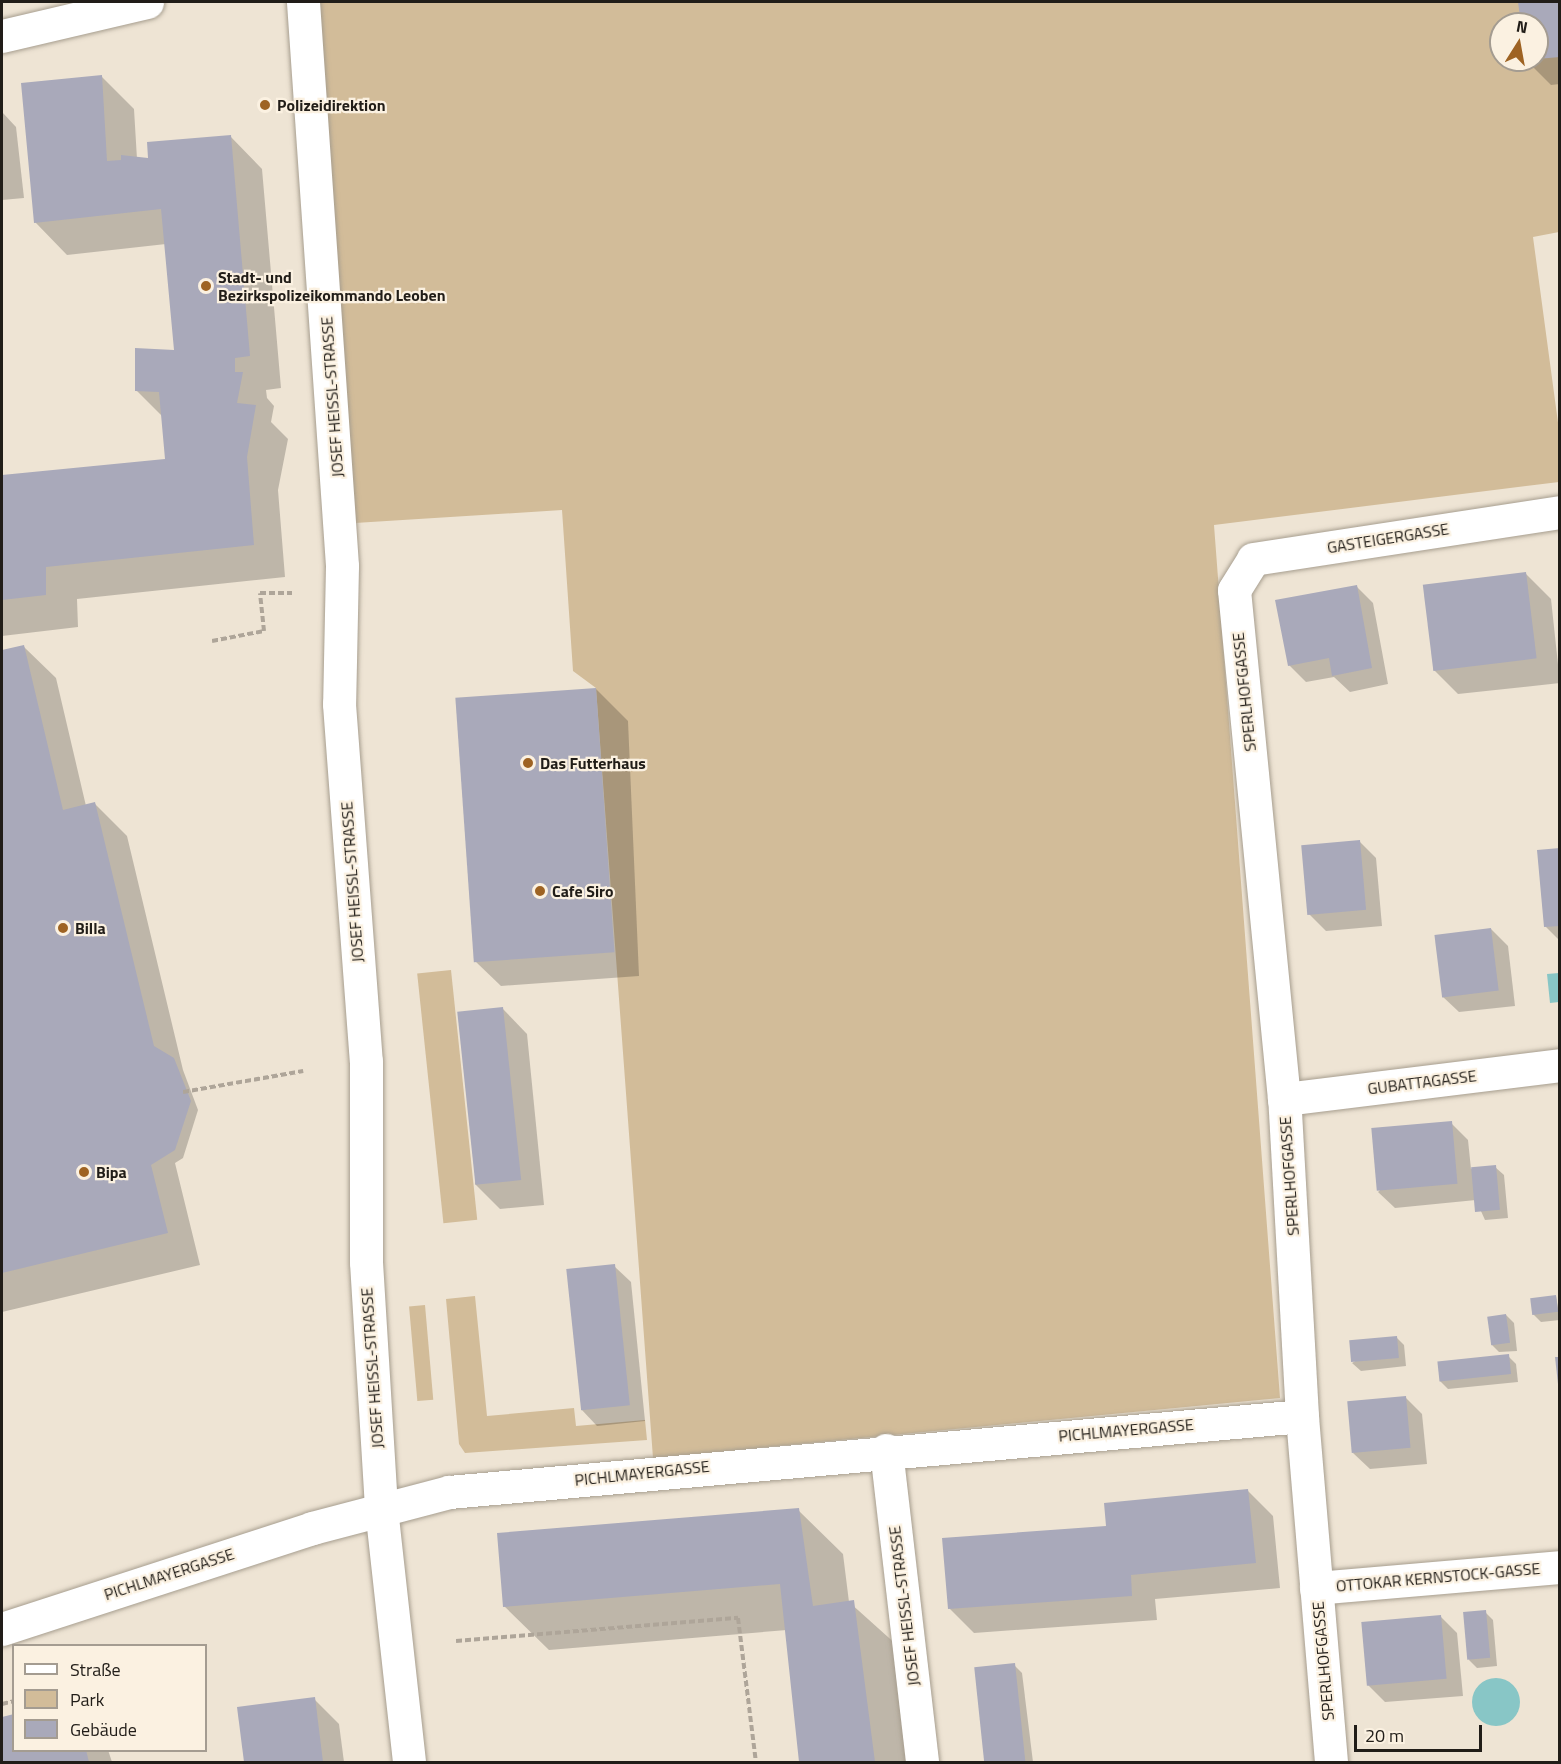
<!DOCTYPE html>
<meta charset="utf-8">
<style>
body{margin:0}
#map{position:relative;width:1561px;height:1764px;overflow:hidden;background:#eee4d4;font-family:"Titillium Web",sans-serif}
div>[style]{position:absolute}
.green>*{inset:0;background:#d2bc99;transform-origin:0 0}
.water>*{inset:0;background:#88c6c6}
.round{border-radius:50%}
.shadow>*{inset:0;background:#0003}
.building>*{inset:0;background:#a9a9ba;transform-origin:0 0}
.path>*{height:4px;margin-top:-2px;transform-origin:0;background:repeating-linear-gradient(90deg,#aea599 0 6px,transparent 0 9px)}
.roads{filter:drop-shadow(0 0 2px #a79e8f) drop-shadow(0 0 2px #a79e8f)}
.minor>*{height:33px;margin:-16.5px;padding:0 16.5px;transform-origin:16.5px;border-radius:16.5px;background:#fff}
.major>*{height:33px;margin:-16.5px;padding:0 16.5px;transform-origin:16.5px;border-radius:16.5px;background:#fff}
.dots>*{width:16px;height:16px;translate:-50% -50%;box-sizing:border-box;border:3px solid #fbf1e1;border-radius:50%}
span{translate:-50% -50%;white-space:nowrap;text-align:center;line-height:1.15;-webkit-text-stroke:4.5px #fbf1e1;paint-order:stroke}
.poi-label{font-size:16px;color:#211d18;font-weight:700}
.left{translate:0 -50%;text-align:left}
.street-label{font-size:16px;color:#211d18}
.frame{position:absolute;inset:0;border:3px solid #211d18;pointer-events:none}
.legend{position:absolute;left:12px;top:1644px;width:195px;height:108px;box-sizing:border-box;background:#fbf1e1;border:2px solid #a49c91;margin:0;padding:8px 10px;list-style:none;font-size:18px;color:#211d18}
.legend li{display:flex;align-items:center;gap:12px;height:30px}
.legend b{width:30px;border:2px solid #a49c91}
.north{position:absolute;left:1489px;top:12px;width:60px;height:60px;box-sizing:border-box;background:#fbf1e1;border:2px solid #a49c91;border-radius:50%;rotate:11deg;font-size:16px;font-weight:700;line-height:24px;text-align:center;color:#211d18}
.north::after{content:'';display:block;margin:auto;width:21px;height:27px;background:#9e6323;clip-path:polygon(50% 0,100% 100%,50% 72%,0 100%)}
.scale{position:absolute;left:1354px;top:1725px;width:128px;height:27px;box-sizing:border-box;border:3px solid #211d18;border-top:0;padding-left:8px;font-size:18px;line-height:21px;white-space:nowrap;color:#211d18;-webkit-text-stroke:4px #fbf1e1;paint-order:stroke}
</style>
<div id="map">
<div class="green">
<div style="clip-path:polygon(evenodd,303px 2px,1559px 2px,1559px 232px,1533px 237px,1559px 430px,1559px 482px,1214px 525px,1280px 1398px,653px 1458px,596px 688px,573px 671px,562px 510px,339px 524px,303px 2px,1501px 24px,1537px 24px,1537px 60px,1501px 60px,1501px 24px)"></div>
<div style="left:451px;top:970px;width:251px;height:34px;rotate:84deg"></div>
<div style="clip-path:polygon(475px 1296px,487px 1416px,574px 1408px,576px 1426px,645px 1420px,647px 1440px,465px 1453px,459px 1444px,446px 1299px)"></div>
<div style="left:425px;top:1305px;width:95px;height:16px;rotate:85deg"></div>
</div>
<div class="water">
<div style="clip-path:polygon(1559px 973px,1559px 1002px,1550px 1003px,1547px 974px)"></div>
<div class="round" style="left:1472px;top:1678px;width:48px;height:48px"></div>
</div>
<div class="shadow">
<div style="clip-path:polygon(1519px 2px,1560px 2px,1560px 84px,1551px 85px,1526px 60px,1537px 60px,1537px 24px,1522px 24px)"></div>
<div style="clip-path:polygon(102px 77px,134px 109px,137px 159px,150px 160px,230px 136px,262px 169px,281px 388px,266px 390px,267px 398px,274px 406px,271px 422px,288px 439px,278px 490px,285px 577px,77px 599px,78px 627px,2px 636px,2px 477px,167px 460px,163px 417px,136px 390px,176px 352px,166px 244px,67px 255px,35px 222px)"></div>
<div style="clip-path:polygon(2px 112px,16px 127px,24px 198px,2px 200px)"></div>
<div style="clip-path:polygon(1526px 574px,1551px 599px,1560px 683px,1458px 694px,1433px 669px)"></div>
<div style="clip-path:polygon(1356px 586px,1373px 603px,1388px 684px,1350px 692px,1334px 677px,1306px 682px,1289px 665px)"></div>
<div style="clip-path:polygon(23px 646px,56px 678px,86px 806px,95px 804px,127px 836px,183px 1070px,198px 1110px,183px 1158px,175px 1163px,200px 1265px,2px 1312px,2px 651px)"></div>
<div style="clip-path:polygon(596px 689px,628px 721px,639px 976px,501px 986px,476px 962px)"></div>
<div style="clip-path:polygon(1359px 841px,1376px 858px,1382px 926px,1326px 931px,1309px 914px)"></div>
<div style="clip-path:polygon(1560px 849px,1560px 941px,1545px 926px)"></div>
<div style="clip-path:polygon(1491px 929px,1508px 946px,1515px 1006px,1459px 1012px,1442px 996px)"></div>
<div style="clip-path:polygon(503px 1009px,527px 1034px,544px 1205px,500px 1209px,475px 1184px)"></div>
<div style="clip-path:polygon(1451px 1123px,1468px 1140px,1471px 1169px,1495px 1167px,1504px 1175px,1508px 1218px,1485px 1220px,1476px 1200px,1395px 1208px,1378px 1192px)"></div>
<div style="clip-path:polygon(614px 1266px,631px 1282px,645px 1421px,597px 1426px,581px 1409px)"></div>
<div style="clip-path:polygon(1556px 1296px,1560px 1320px,1541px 1322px,1533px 1314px)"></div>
<div style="clip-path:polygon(1506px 1315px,1514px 1323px,1517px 1351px,1499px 1352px,1491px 1344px)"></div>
<div style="clip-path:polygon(1396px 1337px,1404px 1345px,1406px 1366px,1361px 1371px,1352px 1363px)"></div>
<div style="clip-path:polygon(1508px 1356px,1516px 1364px,1518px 1382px,1448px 1389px,1440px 1381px)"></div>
<div style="clip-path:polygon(1405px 1397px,1422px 1414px,1427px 1464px,1370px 1469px,1353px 1453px)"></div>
<div style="clip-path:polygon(1248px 1491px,1273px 1516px,1280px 1588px,1155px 1599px,1157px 1620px,974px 1633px,949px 1608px,1108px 1528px)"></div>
<div style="clip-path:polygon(798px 1510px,843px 1554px,849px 1602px,898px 1646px,913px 1762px,804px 1762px,787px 1630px,549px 1650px,504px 1606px)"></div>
<div style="clip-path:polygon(1485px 1612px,1493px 1620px,1497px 1666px,1477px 1668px,1469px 1660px)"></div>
<div style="clip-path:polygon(1441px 1617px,1457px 1633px,1463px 1696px,1385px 1702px,1368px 1685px)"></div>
<div style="clip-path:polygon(1014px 1665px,1022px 1673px,1033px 1762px,986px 1762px,976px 1669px)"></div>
<div style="clip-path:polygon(314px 1699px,339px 1724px,344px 1762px,245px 1762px,238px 1709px)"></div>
<div style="clip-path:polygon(14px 1716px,14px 1750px,108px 1750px,112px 1762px,2px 1762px,2px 1719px)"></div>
</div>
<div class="building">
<div style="clip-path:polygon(1518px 2px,1560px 2px,1560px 57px,1537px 59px,1537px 24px,1521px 24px)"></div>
<div style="clip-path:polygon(102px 75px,107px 161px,121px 160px,121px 155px,148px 158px,147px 142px,231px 135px,250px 356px,235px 358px,235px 372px,243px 372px,237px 403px,256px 405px,247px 457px,254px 545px,46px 567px,46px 595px,2px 600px,2px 475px,165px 459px,159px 392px,135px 391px,135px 348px,174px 350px,161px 209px,34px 223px,21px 83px)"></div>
<div style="left:1526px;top:572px;width:87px;height:104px;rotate:83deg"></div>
<div style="clip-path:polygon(1357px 585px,1372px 668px,1332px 676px,1329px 658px,1288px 666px,1275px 600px)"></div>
<div style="clip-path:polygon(24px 645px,63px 810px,95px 802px,154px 1046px,174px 1058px,191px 1101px,175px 1150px,151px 1165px,168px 1233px,2px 1273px,2px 650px)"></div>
<div style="left:596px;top:688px;width:265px;height:141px;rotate:86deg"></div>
<div style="left:1360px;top:840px;width:70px;height:59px;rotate:85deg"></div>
<div style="clip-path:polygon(1560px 848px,1560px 926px,1544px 927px,1537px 850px)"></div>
<div style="left:1491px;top:928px;width:63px;height:57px;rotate:83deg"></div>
<div style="left:503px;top:1007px;width:174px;height:46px;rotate:84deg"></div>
<div style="left:1452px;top:1121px;width:63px;height:81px;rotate:85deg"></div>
<div style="left:1496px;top:1165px;width:45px;height:25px;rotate:85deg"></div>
<div style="left:615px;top:1264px;width:142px;height:49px;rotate:84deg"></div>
<div style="left:1556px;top:1295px;width:17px;height:26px;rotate:83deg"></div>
<div style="left:1506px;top:1314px;width:29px;height:19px;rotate:82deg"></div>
<div style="left:1397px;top:1336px;width:22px;height:48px;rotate:85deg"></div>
<div style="left:1509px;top:1354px;width:20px;height:72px;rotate:84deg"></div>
<div style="clip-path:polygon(1555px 1357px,1560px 1357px,1560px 1384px,1558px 1384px)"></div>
<div style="left:1406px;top:1396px;width:52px;height:59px;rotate:85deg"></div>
<div style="clip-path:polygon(1248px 1489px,1256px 1563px,1131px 1575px,1132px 1596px,948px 1609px,942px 1538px,1106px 1526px,1104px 1503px)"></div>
<div style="clip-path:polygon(799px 1508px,813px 1606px,854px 1600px,875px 1762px,799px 1762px,780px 1584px,503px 1607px,497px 1533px)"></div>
<div style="left:1486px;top:1610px;width:48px;height:23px;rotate:85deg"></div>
<div style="left:1441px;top:1615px;width:64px;height:80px;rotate:85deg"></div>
<div style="left:1015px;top:1663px;width:100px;height:41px;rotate:84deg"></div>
<div style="clip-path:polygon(315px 1697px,323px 1762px,244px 1762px,237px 1707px)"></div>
<div style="clip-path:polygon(14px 1714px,14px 1750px,86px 1750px,89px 1762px,2px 1762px,2px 1717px)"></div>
</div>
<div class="path">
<div style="left:212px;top:641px;width:53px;rotate:-10.9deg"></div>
<div style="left:264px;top:631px;width:38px;rotate:-96deg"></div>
<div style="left:260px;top:593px;width:32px"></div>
<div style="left:183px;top:1092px;width:122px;rotate:-9.9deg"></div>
<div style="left:456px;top:1641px;width:283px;rotate:-4.7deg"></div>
<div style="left:738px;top:1618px;width:145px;rotate:82.9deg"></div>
<div style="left:2px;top:1704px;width:12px;rotate:-14deg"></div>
</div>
<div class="roads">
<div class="minor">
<div style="left:2px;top:36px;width:149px;rotate:-13.2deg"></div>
<div style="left:1284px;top:1099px;width:278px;rotate:-7deg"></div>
<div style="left:886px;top:1450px;width:314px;rotate:83.4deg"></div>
<div style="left:1316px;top:1588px;width:245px;rotate:-4.9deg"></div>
<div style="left:2px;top:1629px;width:326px;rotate:-18deg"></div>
<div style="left:312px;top:1528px;width:142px;rotate:-14.7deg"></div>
<div style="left:449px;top:1492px;width:856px;rotate:-5.09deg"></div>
<div style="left:1331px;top:1762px;width:347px;rotate:-94.8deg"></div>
<div style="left:1302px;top:1416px;width:318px;rotate:-93.2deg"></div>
<div style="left:1284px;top:1099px;width:511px;rotate:-95.61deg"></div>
<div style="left:1234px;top:590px;width:36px;rotate:-58deg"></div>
<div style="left:1253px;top:559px;width:311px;rotate:-8.7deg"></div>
</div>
<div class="major">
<div style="left:303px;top:2px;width:565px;rotate:86.04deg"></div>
<div style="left:342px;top:566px;width:138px;rotate:91.2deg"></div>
<div style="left:339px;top:704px;width:358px;rotate:85.7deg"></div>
<div style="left:366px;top:1061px;width:201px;rotate:90deg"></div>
<div style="left:366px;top:1262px;width:246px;rotate:86.5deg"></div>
<div style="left:381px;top:1508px;width:256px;rotate:83.7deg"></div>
</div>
</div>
<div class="dots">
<div style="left:265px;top:105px;background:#9e6323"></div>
<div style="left:206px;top:286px;background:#9e6323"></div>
<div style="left:528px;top:763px;background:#9e6323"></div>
<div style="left:540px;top:891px;background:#9e6323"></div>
<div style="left:63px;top:928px;background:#9e6323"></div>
<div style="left:84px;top:1172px;background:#9e6323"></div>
</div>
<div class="poi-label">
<span class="left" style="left:277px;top:105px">Polizeidirektion</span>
<span class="left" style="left:218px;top:286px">Stadt- und<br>Bezirkspolizeikommando Leoben</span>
<span class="left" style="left:540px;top:763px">Das Futterhaus</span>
<span class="left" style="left:552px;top:891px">Cafe Siro</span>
<span class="left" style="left:75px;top:928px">Billa</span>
<span class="left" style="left:96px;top:1172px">Bipa</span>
</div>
<div class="street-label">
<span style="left:332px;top:397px;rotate:-94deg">JOSEF HEISSL-STRASSE</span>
<span style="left:1388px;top:538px;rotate:-9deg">GASTEIGERGASSE</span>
<span style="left:1244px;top:692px;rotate:-96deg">SPERLHOFGASSE</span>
<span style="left:352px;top:882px;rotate:-94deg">JOSEF HEISSL-STRASSE</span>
<span style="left:1422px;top:1082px;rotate:-7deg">GUBATTAGASSE</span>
<span style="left:1289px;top:1176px;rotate:-94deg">SPERLHOFGASSE</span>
<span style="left:372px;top:1368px;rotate:-94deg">JOSEF HEISSL-STRASSE</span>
<span style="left:1126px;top:1430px;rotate:-5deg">PICHLMAYERGASSE</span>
<span style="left:642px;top:1473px;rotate:-6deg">PICHLMAYERGASSE</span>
<span style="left:169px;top:1574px;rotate:-18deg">PICHLMAYERGASSE</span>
<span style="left:1438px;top:1577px;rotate:-5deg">OTTOKAR KERNSTOCK-GASSE</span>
<span style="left:904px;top:1606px;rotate:-97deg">JOSEF HEISSL-STRASSE</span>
<span style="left:1323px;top:1661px;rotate:-95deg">SPERLHOFGASSE</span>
</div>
<div class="frame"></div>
<ul class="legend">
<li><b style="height:8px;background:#fff"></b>Straße</li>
<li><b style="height:16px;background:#d2bc99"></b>Park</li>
<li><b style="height:16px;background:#a9a9ba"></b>Gebäude</li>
</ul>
<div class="north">N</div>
<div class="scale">20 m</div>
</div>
